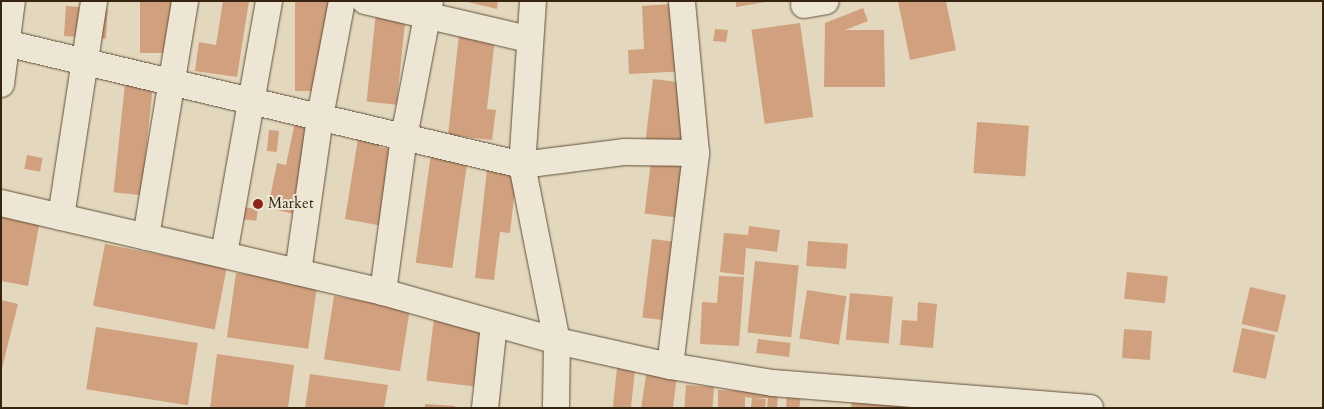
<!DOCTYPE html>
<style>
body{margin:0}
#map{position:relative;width:1324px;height:409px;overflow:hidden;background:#e3d8bd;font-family:Cardo,serif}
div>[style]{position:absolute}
.building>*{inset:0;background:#d1a07e;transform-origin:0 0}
.roads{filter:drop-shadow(0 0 1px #61503b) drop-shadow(0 0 1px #61503b)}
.street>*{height:26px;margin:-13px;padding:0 13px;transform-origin:13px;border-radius:13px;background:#ede6d4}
.dots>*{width:14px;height:14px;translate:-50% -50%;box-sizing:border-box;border:2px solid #ede6d4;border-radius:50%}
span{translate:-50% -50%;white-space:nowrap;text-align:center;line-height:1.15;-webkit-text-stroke:4px #ede6d4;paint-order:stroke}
.poi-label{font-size:15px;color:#362310}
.left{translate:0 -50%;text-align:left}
.frame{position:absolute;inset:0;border:2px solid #362310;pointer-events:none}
</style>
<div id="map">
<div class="building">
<div style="left:140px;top:1px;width:33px;height:52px"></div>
<div style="clip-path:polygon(223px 1px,249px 1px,237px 77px,195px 71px,199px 42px,216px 45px)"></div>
<div style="left:295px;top:1px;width:34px;height:90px"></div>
<div style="clip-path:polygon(464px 1px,498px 1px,497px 9px)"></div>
<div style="clip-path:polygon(736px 1px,766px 1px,766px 2px,736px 7px)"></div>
<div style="clip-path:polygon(898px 1px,946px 1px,956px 50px,910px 60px)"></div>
<div style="clip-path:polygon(686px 3px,690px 71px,629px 74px,628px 50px,644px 49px,642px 6px)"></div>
<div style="left:66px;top:6px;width:42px;height:30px;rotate:4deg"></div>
<div style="clip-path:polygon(863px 8px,868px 21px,845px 30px,884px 30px,885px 87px,824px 87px,825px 23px)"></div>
<div style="left:376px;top:12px;width:30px;height:90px;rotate:6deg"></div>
<div style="left:800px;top:23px;width:95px;height:49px;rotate:82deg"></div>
<div style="clip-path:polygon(715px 29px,728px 30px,726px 42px,713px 41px)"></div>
<div style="clip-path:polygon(459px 34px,495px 38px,487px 109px,496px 110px,492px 140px,448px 135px)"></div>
<div style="left:126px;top:74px;width:28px;height:119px;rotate:6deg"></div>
<div style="left:653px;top:79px;width:39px;height:62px;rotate:7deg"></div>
<div style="clip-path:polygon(297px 112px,323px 117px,294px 214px,268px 208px,277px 163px,286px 165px)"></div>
<div style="left:977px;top:122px;width:52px;height:51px;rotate:4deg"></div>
<div style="clip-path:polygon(360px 126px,382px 130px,379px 147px,395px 150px,383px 226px,345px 219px)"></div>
<div style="left:269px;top:130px;width:10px;height:21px;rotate:6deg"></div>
<div style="left:432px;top:147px;width:37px;height:117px;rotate:8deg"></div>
<div style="left:652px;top:153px;width:40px;height:61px;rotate:7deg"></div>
<div style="left:27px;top:155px;width:16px;height:14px;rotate:11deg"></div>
<div style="clip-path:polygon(488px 160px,518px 163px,510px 233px,500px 232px,494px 280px,475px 278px)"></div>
<div style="left:242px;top:207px;width:16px;height:12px;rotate:7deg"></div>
<div style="clip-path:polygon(1px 213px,40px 220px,28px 286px,1px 281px)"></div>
<div style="clip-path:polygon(749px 226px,780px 230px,777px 252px,746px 248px,744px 275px,720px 272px,724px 233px,748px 235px)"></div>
<div style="left:652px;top:239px;width:41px;height:79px;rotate:7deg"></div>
<div style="left:808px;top:241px;width:40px;height:25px;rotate:4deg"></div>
<div style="left:105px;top:244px;width:124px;height:63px;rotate:11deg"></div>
<div style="left:755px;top:261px;width:44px;height:72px;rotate:6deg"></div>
<div style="left:1127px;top:272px;width:41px;height:27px;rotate:6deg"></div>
<div style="left:236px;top:273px;width:82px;height:65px;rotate:8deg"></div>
<div style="clip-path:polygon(719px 276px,744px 277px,739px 346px,700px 344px,702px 302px,717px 303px)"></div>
<div style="left:1250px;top:287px;width:37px;height:38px;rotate:13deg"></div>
<div style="left:807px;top:290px;width:40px;height:49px;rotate:9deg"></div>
<div style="left:850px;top:293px;width:43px;height:47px;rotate:5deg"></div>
<div style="left:334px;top:296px;width:77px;height:64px;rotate:9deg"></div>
<div style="clip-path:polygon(1px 300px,18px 304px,2px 368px,1px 368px)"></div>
<div style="clip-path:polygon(918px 302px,937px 304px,933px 348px,900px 345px,902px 320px,917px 321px)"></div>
<div style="left:434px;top:318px;width:48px;height:63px;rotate:7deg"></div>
<div style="left:96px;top:327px;width:103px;height:63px;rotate:9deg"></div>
<div style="left:1242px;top:328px;width:34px;height:45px;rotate:12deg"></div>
<div style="left:1124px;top:329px;width:28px;height:29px;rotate:4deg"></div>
<div style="left:758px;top:339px;width:33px;height:14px;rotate:7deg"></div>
<div style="clip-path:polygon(217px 354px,294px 365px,288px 408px,210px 408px)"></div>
<div style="left:617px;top:368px;width:18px;height:40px;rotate:6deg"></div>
<div style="clip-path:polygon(647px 370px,677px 375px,673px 408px,641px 408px)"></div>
<div style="clip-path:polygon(310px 374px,388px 385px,384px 408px,305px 408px)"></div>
<div style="left:686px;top:385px;width:28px;height:23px;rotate:4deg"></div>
<div style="clip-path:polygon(718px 390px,778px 393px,777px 408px,767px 408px,768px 398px,755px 398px,766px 399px,765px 408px,751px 408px,752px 398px,745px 397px,745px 408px,718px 408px)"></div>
<div style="clip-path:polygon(787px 395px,801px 397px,799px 408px,786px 408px)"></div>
<div style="clip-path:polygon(852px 402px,910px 406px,910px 408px,851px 408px)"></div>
<div style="clip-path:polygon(425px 404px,455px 406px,455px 408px,425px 408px)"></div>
</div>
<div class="roads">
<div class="street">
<div style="left:365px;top:1px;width:167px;rotate:13.1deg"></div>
<div style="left:533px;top:1px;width:164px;rotate:93.8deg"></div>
<div style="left:522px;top:165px;width:179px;rotate:78.8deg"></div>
<div style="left:557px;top:341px;width:67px;rotate:90.9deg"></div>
<div style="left:804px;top:5px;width:22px;rotate:-10deg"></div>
<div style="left:1px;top:42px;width:535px;rotate:13.28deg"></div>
<div style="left:522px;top:165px;width:104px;rotate:-7.2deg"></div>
<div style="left:625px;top:152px;width:71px;rotate:0.8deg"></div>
<div style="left:1px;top:84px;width:84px;rotate:-82.5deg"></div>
<div style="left:1px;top:203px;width:392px;rotate:13.1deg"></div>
<div style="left:383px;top:292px;width:181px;rotate:15.7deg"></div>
<div style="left:557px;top:341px;width:116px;rotate:12.5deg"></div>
<div style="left:670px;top:366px;width:104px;rotate:9.4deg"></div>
<div style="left:773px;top:383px;width:318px;rotate:4.5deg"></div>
<div style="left:61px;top:217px;width:219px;rotate:-81.3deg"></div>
<div style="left:146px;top:237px;width:239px;rotate:-80.6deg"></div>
<div style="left:224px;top:254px;width:257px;rotate:-79.9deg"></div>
<div style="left:298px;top:272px;width:157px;rotate:-81.9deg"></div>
<div style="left:320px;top:117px;width:118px;rotate:-79.3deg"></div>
<div style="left:383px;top:292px;width:156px;rotate:-82.3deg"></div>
<div style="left:404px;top:137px;width:138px;rotate:-79.2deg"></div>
<div style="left:670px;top:366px;width:215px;rotate:-83deg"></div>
<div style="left:696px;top:153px;width:153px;rotate:-95.3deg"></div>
<div style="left:485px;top:408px;width:84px;rotate:-83.9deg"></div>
</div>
</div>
<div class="dots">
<div style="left:258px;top:204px;background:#8f2418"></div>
</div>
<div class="poi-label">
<span class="left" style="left:268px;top:204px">Market</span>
</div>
<div class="frame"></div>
</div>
